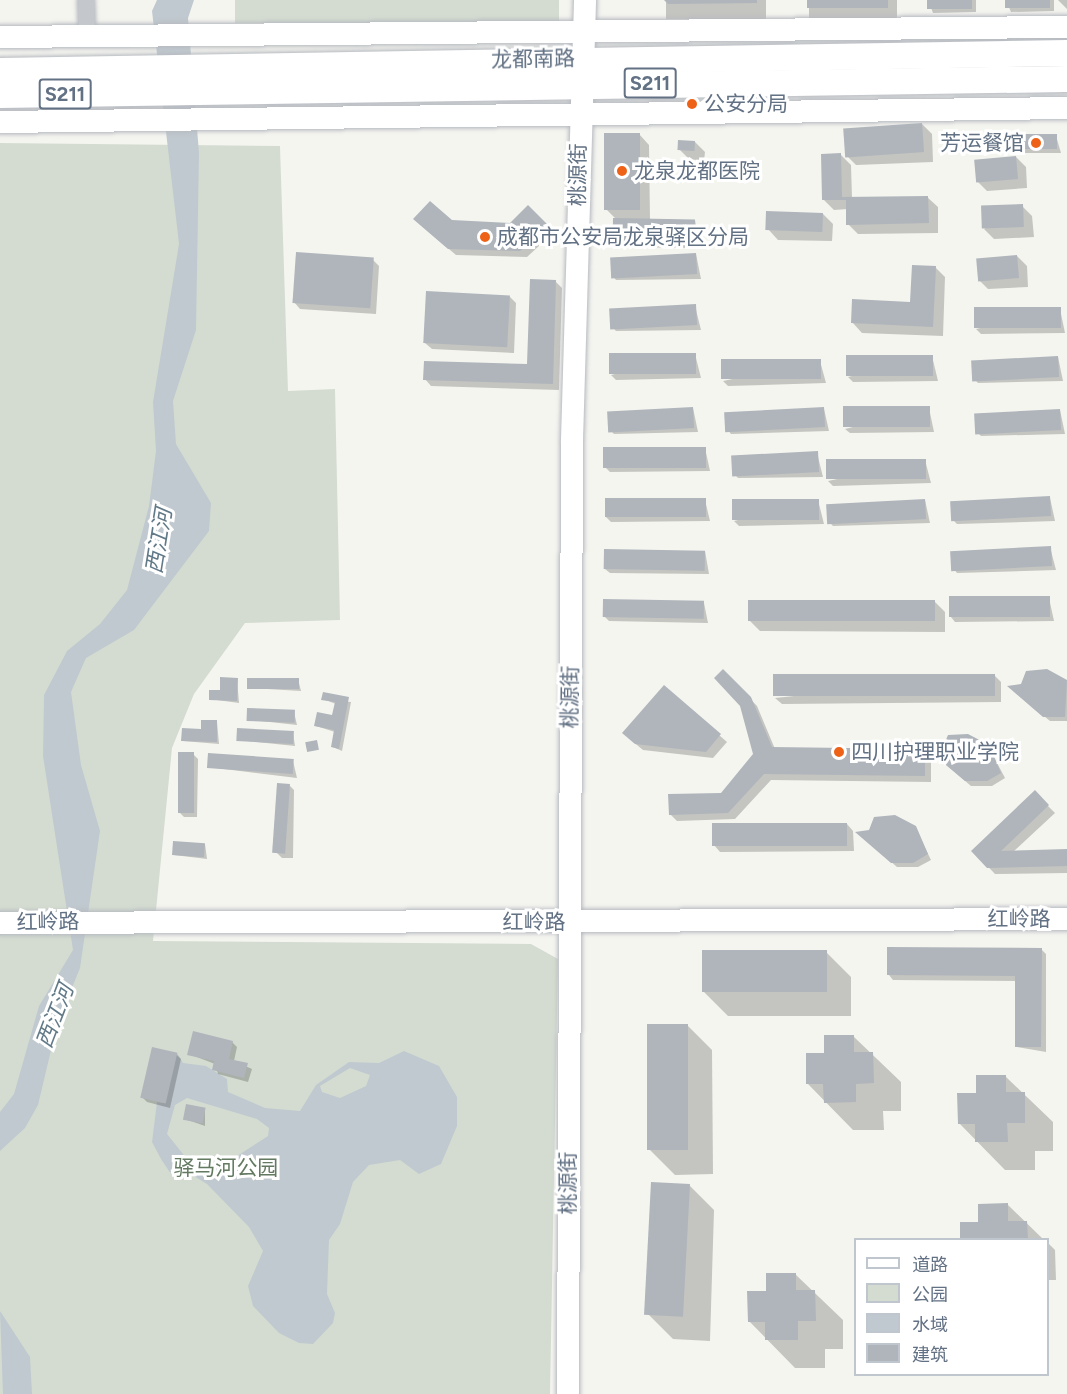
<!DOCTYPE html>
<meta charset="utf-8">
<style>
body{margin:0}
#map{position:relative;width:1067px;height:1394px;overflow:hidden;background:#f5f5f0;font-family:Figtree,"Noto Sans SC",sans-serif}
div>[style]{position:absolute}
.green>*{inset:0;background:#d4dcd1;transform-origin:0 0}
.water>*{inset:0;background:#c0c9cf}
.shadow>*{inset:0;background:#0003;transform-origin:0 0}
.building>*{inset:0;background:#afb5bb;transform-origin:0 0}
.roads{filter:drop-shadow(0 0 2px #b6bac0) drop-shadow(0 0 2px #b6bac0)}
.street>*{height:16px;margin:-8px;padding:0 8px;transform-origin:8px;border-radius:8px;background:#c4c7cb}
.secondary>*{height:22px;margin:-11px;padding:0 11px;transform-origin:11px;border-radius:11px;background:#fff}
.primary>*{height:26px;margin:-13px;padding:0 13px;transform-origin:13px;border-radius:13px;background:#fff}
.dots>*{width:16px;height:16px;translate:-50% -50%;box-sizing:border-box;border:3px solid #fff;border-radius:50%}
span{translate:-50% -50%;white-space:nowrap;text-align:center;line-height:1.15;-webkit-text-stroke:6px #fff;paint-order:stroke}
.shield-label span{padding:2px 4px;background:#fff;border:2px solid;border-radius:4px;-webkit-text-stroke-width:0}
.shield-label{font-size:20px;color:#627184;font-weight:700}
.street-label{font-size:21px;color:#627184}
.poi-label{font-size:21px;color:#627184}
.left{translate:0 -50%;text-align:left}
.right{translate:-100% -50%;text-align:right}
.park-label{font-size:21px;color:#637a61}
.water-label{font-size:22px;color:#627a88;font-style:italic}
.legend{position:absolute;left:854px;top:1238px;width:195px;height:138px;box-sizing:border-box;background:#fff;border:2px solid #c0c6ce;margin:0;padding:8px 10px;list-style:none;font-size:18px;color:#627184}
.legend li{display:flex;align-items:center;gap:12px;height:30px}
.legend b{width:30px;border:2px solid #c0c6ce}
</style>
<div id="map">
<div class="green">
<div style="left:235px;top:0;width:324px;height:23px"></div>
<div style="clip-path:polygon(0 143px,280px 146px,288px 391px,335px 389px,340px 620px,245px 623px,194px 694px,172px 748px,153px 941px,531px 944px,558px 959px,550px 1394px,0 1394px)"></div>
</div>
<div class="water">
<div style="clip-path:polygon(157px 0,194px 0,188px 18px,199px 153px,196px 330px,173px 401px,176px 444px,211px 503px,209px 531px,134px 630px,86px 658px,71px 692px,81px 765px,100px 831px,80px 968px,57px 1025px,38px 1105px,25px 1128px,0 1151px,0 1112px,14px 1094px,39px 1006px,73px 950px,43px 756px,44px 695px,67px 651px,100px 624px,127px 590px,149px 506px,156px 451px,153px 402px,179px 244px,152px 11px)"></div>
<div style="clip-path:polygon(evenodd,404px 1051px,439px 1066px,457px 1097px,457px 1126px,441px 1164px,419px 1174px,400px 1160px,369px 1165px,353px 1182px,340px 1224px,329px 1240px,327px 1294px,335px 1313px,333px 1323px,313px 1344px,299px 1343px,279px 1333px,253px 1306px,248px 1286px,263px 1251px,249px 1227px,207px 1184px,194px 1176px,173px 1177px,161px 1159px,152px 1142px,157px 1102px,165px 1103px,177px 1053px,183px 1063px,206px 1066px,227px 1079px,228px 1092px,265px 1108px,300px 1111px,316px 1085px,349px 1062px,379px 1063px,404px 1051px,350px 1068px,370px 1075px,366px 1086px,340px 1098px,322px 1092px,320px 1086px,350px 1068px,404px 1051px,187px 1098px,257px 1119px,269px 1128px,268px 1136px,231px 1160px,191px 1164px,167px 1134px,175px 1105px,187px 1098px)"></div>
<div style="clip-path:polygon(0 1311px,30px 1357px,32px 1394px,3px 1394px)"></div>
</div>
<div class="shadow">
<div style="left:666px;top:0;width:100px;height:19px"></div>
<div style="left:809px;top:0;width:88px;height:21px"></div>
<div style="clip-path:polygon(928px 0,976px 0,976px 12px,933px 13px)"></div>
<div style="clip-path:polygon(1006px 0,1054px 0,1054px 11px,1011px 12px)"></div>
<div style="clip-path:polygon(1058px 0,1067px 0,1067px 9px)"></div>
<div style="clip-path:polygon(922px 124px,932px 134px,933px 162px,856px 165px,846px 155px)"></div>
<div style="clip-path:polygon(639px 134px,649px 145px,650px 220px,695px 220px,700px 248px,619px 247px,614px 242px,615px 218px,606px 209px)"></div>
<div style="clip-path:polygon(1056px 136px,1061px 153px,973px 153px,968px 148px)"></div>
<div style="clip-path:polygon(695px 142px,705px 152px,704px 161px,689px 159px,679px 149px)"></div>
<div style="clip-path:polygon(841px 155px,851px 165px,852px 198px,927px 197px,938px 207px,938px 233px,858px 234px,848px 224px,848px 209px,834px 210px,824px 200px)"></div>
<div style="clip-path:polygon(1016px 157px,1026px 167px,1027px 188px,987px 191px,977px 181px)"></div>
<div style="clip-path:polygon(1022px 206px,1032px 216px,1034px 237px,994px 239px,984px 229px)"></div>
<div style="clip-path:polygon(528px 207px,553px 233px,527px 257px,456px 255px,422px 226px,510px 224px)"></div>
<div style="clip-path:polygon(823px 214px,833px 224px,832px 241px,778px 240px,768px 229px)"></div>
<div style="clip-path:polygon(696px 254px,701px 279px,616px 280px,612px 275px)"></div>
<div style="clip-path:polygon(1017px 256px,1027px 266px,1028px 287px,988px 289px,978px 279px)"></div>
<div style="clip-path:polygon(373px 260px,379px 266px,376px 314px,300px 309px,294px 302px)"></div>
<div style="clip-path:polygon(935px 267px,945px 277px,943px 336px,862px 333px,852px 322px,912px 303px)"></div>
<div style="clip-path:polygon(556px 282px,562px 288px,559px 390px,431px 386px,425px 379px,529px 366px)"></div>
<div style="clip-path:polygon(509px 296px,516px 303px,514px 353px,432px 349px,425px 343px)"></div>
<div style="clip-path:polygon(695px 306px,701px 330px,616px 331px,611px 326px)"></div>
<div style="clip-path:polygon(1060px 309px,1065px 333px,981px 334px,976px 329px)"></div>
<div style="clip-path:polygon(695px 354px,701px 378px,616px 380px,611px 375px)"></div>
<div style="clip-path:polygon(932px 356px,938px 381px,853px 382px,848px 377px)"></div>
<div style="clip-path:polygon(1058px 357px,1063px 381px,978px 383px,973px 378px)"></div>
<div style="clip-path:polygon(820px 361px,826px 383px,728px 386px,723px 381px)"></div>
<div style="clip-path:polygon(693px 408px,698px 432px,614px 434px,609px 429px)"></div>
<div style="clip-path:polygon(929px 408px,934px 432px,850px 433px,845px 429px)"></div>
<div style="clip-path:polygon(824px 409px,829px 431px,731px 434px,727px 429px)"></div>
<div style="clip-path:polygon(1060px 410px,1065px 434px,981px 436px,976px 431px)"></div>
<div style="clip-path:polygon(705px 448px,710px 471px,610px 472px,605px 467px)"></div>
<div style="clip-path:polygon(817px 453px,823px 477px,738px 478px,733px 473px)"></div>
<div style="clip-path:polygon(925px 460px,931px 483px,833px 486px,828px 481px)"></div>
<div style="clip-path:polygon(1050px 498px,1055px 521px,957px 524px,953px 520px)"></div>
<div style="clip-path:polygon(705px 500px,710px 521px,611px 522px,606px 517px)"></div>
<div style="clip-path:polygon(818px 500px,824px 524px,739px 526px,734px 521px)"></div>
<div style="clip-path:polygon(925px 500px,930px 523px,833px 526px,828px 521px)"></div>
<div style="clip-path:polygon(1050px 547px,1056px 570px,957px 573px,953px 568px)"></div>
<div style="clip-path:polygon(705px 551px,709px 574px,610px 573px,605px 569px)"></div>
<div style="clip-path:polygon(1049px 598px,1054px 621px,955px 622px,951px 617px)"></div>
<div style="clip-path:polygon(935px 602px,945px 612px,945px 632px,760px 631px,750px 621px)"></div>
<div style="clip-path:polygon(704px 603px,708px 623px,609px 621px,604px 616px)"></div>
<div style="clip-path:polygon(723px 671px,757px 706px,775px 749px,925px 750px,931px 757px,931px 782px,771px 780px,735px 819px,677px 821px,670px 814px,721px 795px,754px 754px,742px 705px)"></div>
<div style="clip-path:polygon(994px 675px,1001px 682px,1001px 702px,782px 704px,775px 698px)"></div>
<div style="clip-path:polygon(237px 679px,239px 703px,210px 699px,222px 692px)"></div>
<div style="clip-path:polygon(298px 679px,301px 691px,249px 688px)"></div>
<div style="clip-path:polygon(1067px 682px,1067px 721px,1050px 721px,1014px 691px)"></div>
<div style="clip-path:polygon(664px 687px,727px 742px,713px 758px,643px 750px,631px 740px)"></div>
<div style="clip-path:polygon(323px 699px,351px 702px,342px 751px,333px 747px,335px 732px,316px 726px,333px 717px,336px 704px)"></div>
<div style="clip-path:polygon(294px 712px,297px 725px,251px 720px)"></div>
<div style="clip-path:polygon(217px 722px,219px 744px,183px 741px,202px 730px)"></div>
<div style="clip-path:polygon(293px 733px,295px 746px,238px 740px)"></div>
<div style="clip-path:polygon(988px 746px,1005px 778px,992px 786px,971px 786px,935px 755px)"></div>
<div style="clip-path:polygon(193px 754px,198px 759px,197px 817px,184px 817px,179px 812px)"></div>
<div style="clip-path:polygon(293px 761px,297px 778px,208px 767px)"></div>
<div style="clip-path:polygon(289px 785px,294px 790px,293px 858px,282px 858px,277px 853px)"></div>
<div style="clip-path:polygon(1035px 793px,1055px 813px,1013px 852px,1067px 851px,1067px 873px,995px 874px,973px 851px)"></div>
<div style="clip-path:polygon(847px 824px,853px 831px,854px 851px,720px 852px,714px 845px)"></div>
<div style="clip-path:polygon(915px 827px,931px 860px,918px 867px,897px 867px,858px 833px)"></div>
<div style="clip-path:polygon(205px 844px,207px 859px,174px 855px)"></div>
<div style="clip-path:polygon(1041px 949px,1046px 954px,1046px 1052px,1017px 1047px,1017px 981px,893px 980px,889px 975px)"></div>
<div style="clip-path:polygon(826px 952px,851px 977px,851px 1016px,728px 1016px,703px 991px)"></div>
<div style="clip-path:polygon(687px 1025px,712px 1050px,713px 1174px,675px 1175px,650px 1150px)"></div>
<div style="clip-path:polygon(853px 1036px,901px 1082px,901px 1111px,883px 1111px,884px 1130px,853px 1130px,808px 1084px,826px 1055px)"></div>
<div style="clip-path:polygon(232px 1042px,237px 1047px,234px 1061px,252px 1069px,248px 1082px,218px 1074px,215px 1064px,189px 1054px)"></div>
<div style="clip-path:polygon(176px 1054px,181px 1059px,170px 1108px,147px 1102px,142px 1097px)"></div>
<div style="clip-path:polygon(1005px 1076px,1053px 1122px,1053px 1151px,1035px 1151px,1035px 1170px,1005px 1170px,959px 1123px,977px 1095px)"></div>
<div style="clip-path:polygon(205px 1109px,205px 1126px,185px 1119px)"></div>
<div style="clip-path:polygon(689px 1185px,714px 1210px,710px 1341px,673px 1339px,648px 1314px)"></div>
<div style="clip-path:polygon(1008px 1205px,1044px 1240px,962px 1240px,980px 1223px)"></div>
<div style="clip-path:polygon(1048px 1243px,1055px 1250px,1056px 1280px,1048px 1280px)"></div>
<div style="clip-path:polygon(795px 1274px,843px 1320px,843px 1349px,825px 1349px,825px 1368px,795px 1368px,749px 1321px,768px 1292px)"></div>
</div>
<div class="building">
<div style="clip-path:polygon(664px 0,757px 0,757px 3px,668px 4px)"></div>
<div style="left:807px;top:0;width:81px;height:8px"></div>
<div style="left:927px;top:0;width:45px;height:9px"></div>
<div style="left:1005px;top:0;width:45px;height:8px"></div>
<div style="left:922px;top:123px;width:29px;height:79px;rotate:86deg"></div>
<div style="left:604px;top:133px;width:36px;height:77px"></div>
<div style="left:967px;top:134px;width:90px;height:15px"></div>
<div style="left:678px;top:140px;width:17px;height:10px;rotate:3deg"></div>
<div style="clip-path:polygon(841px 153px,842px 197px,928px 196px,929px 223px,846px 225px,846px 200px,822px 200px,821px 154px)"></div>
<div style="left:1016px;top:156px;width:23px;height:42px;rotate:85deg"></div>
<div style="clip-path:polygon(430px 201px,452px 220px,510px 223px,528px 205px,548px 225px,520px 251px,448px 249px,413px 219px)"></div>
<div style="left:1023px;top:204px;width:23px;height:42px;rotate:88deg"></div>
<div style="left:766px;top:211px;width:57px;height:19px;rotate:2deg"></div>
<div style="left:613px;top:218px;width:82px;height:25px;rotate:1deg"></div>
<div style="left:296px;top:252px;width:78px;height:51px;rotate:4deg"></div>
<div style="left:696px;top:253px;width:21px;height:86px;rotate:87deg"></div>
<div style="left:1017px;top:255px;width:23px;height:41px;rotate:85deg"></div>
<div style="clip-path:polygon(912px 265px,936px 266px,933px 327px,851px 323px,852px 299px,910px 302px)"></div>
<div style="clip-path:polygon(530px 279px,556px 280px,553px 384px,423px 380px,424px 361px,527px 364px)"></div>
<div style="left:426px;top:291px;width:84px;height:52px;rotate:3deg"></div>
<div style="left:696px;top:304px;width:21px;height:87px;rotate:87deg"></div>
<div style="left:1061px;top:307px;width:21px;height:87px;rotate:90deg"></div>
<div style="left:696px;top:353px;width:21px;height:87px;rotate:90deg"></div>
<div style="left:933px;top:355px;width:21px;height:87px;rotate:90deg"></div>
<div style="left:1058px;top:356px;width:21px;height:87px;rotate:87deg"></div>
<div style="left:821px;top:359px;width:20px;height:100px;rotate:90deg"></div>
<div style="left:930px;top:406px;width:21px;height:87px;rotate:90deg"></div>
<div style="left:693px;top:407px;width:21px;height:86px;rotate:87deg"></div>
<div style="left:824px;top:407px;width:20px;height:100px;rotate:87deg"></div>
<div style="left:1060px;top:409px;width:21px;height:86px;rotate:87deg"></div>
<div style="left:603px;top:447px;width:103px;height:21px"></div>
<div style="left:818px;top:451px;width:21px;height:87px;rotate:87deg"></div>
<div style="left:926px;top:459px;width:20px;height:100px;rotate:90deg"></div>
<div style="left:1050px;top:496px;width:20px;height:100px;rotate:87deg"></div>
<div style="left:706px;top:498px;width:19px;height:101px;rotate:90deg"></div>
<div style="left:819px;top:499px;width:21px;height:87px;rotate:90deg"></div>
<div style="left:925px;top:499px;width:20px;height:99px;rotate:87deg"></div>
<div style="left:1051px;top:546px;width:20px;height:101px;rotate:87deg"></div>
<div style="left:604px;top:549px;width:101px;height:20px;rotate:1deg"></div>
<div style="left:1050px;top:596px;width:21px;height:101px;rotate:90deg"></div>
<div style="left:603px;top:599px;width:101px;height:18px;rotate:1deg"></div>
<div style="left:748px;top:600px;width:187px;height:21px"></div>
<div style="clip-path:polygon(723px 669px,751px 697px,772px 747px,925px 749px,925px 776px,764px 774px,728px 813px,669px 815px,668px 794px,721px 793px,753px 754px,740px 706px,714px 678px)"></div>
<div style="clip-path:polygon(1047px 669px,1067px 680px,1065px 717px,1043px 717px,1007px 686px,1021px 684px,1026px 671px)"></div>
<div style="left:995px;top:674px;width:22px;height:222px;rotate:90deg"></div>
<div style="clip-path:polygon(220px 677px,238px 678px,237px 701px,209px 700px,209px 690px,220px 690px)"></div>
<div style="left:247px;top:678px;width:52px;height:11px"></div>
<div style="clip-path:polygon(664px 685px,721px 734px,706px 752px,635px 744px,622px 733px)"></div>
<div style="clip-path:polygon(323px 692px,349px 697px,339px 749px,331px 747px,334px 730px,314px 726px,317px 712px,332px 715px,335px 702px,321px 700px)"></div>
<div style="left:247px;top:708px;width:48px;height:13px;rotate:2deg"></div>
<div style="clip-path:polygon(201px 720px,217px 720px,217px 742px,181px 741px,182px 728px,201px 729px)"></div>
<div style="left:237px;top:728px;width:57px;height:13px;rotate:3deg"></div>
<div style="clip-path:polygon(968px 734px,989px 745px,1001px 773px,987px 781px,965px 781px,928px 750px,942px 749px,948px 735px)"></div>
<div style="left:317px;top:740px;width:10px;height:12px;rotate:79deg"></div>
<div style="left:178px;top:752px;width:16px;height:61px"></div>
<div style="left:208px;top:753px;width:86px;height:15px;rotate:4deg"></div>
<div style="left:277px;top:783px;width:13px;height:70px;rotate:4deg"></div>
<div style="clip-path:polygon(1035px 790px,1049px 805px,1001px 851px,1067px 849px,1067px 866px,987px 868px,971px 851px)"></div>
<div style="clip-path:polygon(895px 815px,916px 826px,928px 854px,913px 863px,891px 863px,855px 832px,869px 830px,874px 817px)"></div>
<div style="left:712px;top:823px;width:135px;height:23px"></div>
<div style="left:173px;top:841px;width:32px;height:14px;rotate:4deg"></div>
<div style="clip-path:polygon(887px 947px,1042px 948px,1041px 1047px,1015px 1047px,1015px 976px,887px 975px)"></div>
<div style="left:702px;top:950px;width:125px;height:42px"></div>
<div style="left:647px;top:1024px;width:41px;height:126px"></div>
<div style="clip-path:polygon(193px 1031px,233px 1041px,229px 1059px,248px 1063px,244px 1078px,212px 1070px,214px 1061px,187px 1055px)"></div>
<div style="clip-path:polygon(824px 1035px,854px 1035px,854px 1052px,873px 1052px,874px 1083px,856px 1084px,856px 1102px,824px 1103px,823px 1084px,806px 1084px,806px 1053px,824px 1053px)"></div>
<div style="left:152px;top:1047px;width:26px;height:52px;rotate:13deg"></div>
<div style="clip-path:polygon(976px 1075px,1006px 1075px,1006px 1092px,1025px 1092px,1025px 1123px,1007px 1123px,1008px 1142px,975px 1142px,975px 1124px,958px 1124px,957px 1093px,976px 1093px)"></div>
<div style="left:186px;top:1104px;width:20px;height:16px;rotate:11deg"></div>
<div style="left:651px;top:1182px;width:39px;height:133px;rotate:3deg"></div>
<div style="clip-path:polygon(1008px 1203px,1008px 1221px,1027px 1221px,1028px 1240px,960px 1240px,960px 1222px,978px 1222px,978px 1204px)"></div>
<div style="clip-path:polygon(766px 1273px,796px 1273px,796px 1290px,815px 1290px,816px 1321px,798px 1321px,798px 1340px,765px 1340px,765px 1322px,748px 1322px,747px 1291px,766px 1291px)"></div>
</div>
<div class="roads">
<div class="street">
<div style="left:86px;top:0;width:34px;rotate:88deg"></div>
</div>
<div class="secondary">
<div style="left:0;top:37px;width:1067px;rotate:-0.54deg"></div>
<div style="left:0;top:122px;width:1067px;rotate:-0.75deg"></div>
<div style="left:0;top:923px;width:1067px;rotate:-0.21deg"></div>
<div style="left:568px;top:1394px;width:954px;rotate:-89.76deg"></div>
<div style="left:572px;top:440px;width:440px;rotate:-88.3deg"></div>
</div>
<div class="primary">
<div style="left:0;top:71px;width:1067px;rotate:-0.97deg"></div>
<div style="left:0;top:95px;width:1067px;rotate:-0.86deg"></div>
</div>
</div>
<div class="dots">
<div style="left:692px;top:104px;background:#ee6217"></div>
<div style="left:1036px;top:143px;background:#ee6217"></div>
<div style="left:622px;top:171px;background:#ee6217"></div>
<div style="left:485px;top:237px;background:#ee6217"></div>
<div style="left:839px;top:752px;background:#ee6217"></div>
</div>
<div class="shield-label">
<span style="left:650px;top:83px">S211</span>
<span style="left:65px;top:94px">S211</span>
</div>
<div class="street-label">
<span style="left:533px;top:59px;rotate:-1deg">龙都南路</span>
<span style="left:578px;top:175px;rotate:-89deg">桃源街</span>
<span style="left:570px;top:697px;rotate:-89deg">桃源街</span>
<span style="left:1019px;top:919px">红岭路</span>
<span style="left:48px;top:922px;rotate:-1deg">红岭路</span>
<span style="left:534px;top:922px">红岭路</span>
<span style="left:568px;top:1183px;rotate:-90deg">桃源街</span>
</div>
<div class="poi-label">
<span class="left" style="left:704px;top:104px">公安分局</span>
<span class="right" style="left:1024px;top:143px">芳运餐馆</span>
<span class="left" style="left:634px;top:171px">龙泉龙都医院</span>
<span class="left" style="left:497px;top:237px">成都市公安局龙泉驿区分局</span>
<span class="left" style="left:851px;top:752px">四川护理职业学院</span>
</div>
<div class="park-label">
<span style="left:226px;top:1168px">驿马河公园</span>
</div>
<div class="water-label">
<span style="left:159px;top:541px;rotate:-81deg">西江河</span>
<span style="left:55px;top:1016px;rotate:-69deg">西江河</span>
</div>
<ul class="legend">
<li><b style="height:8px;background:#fff"></b>道路</li>
<li><b style="height:16px;background:#d4dcd1"></b>公园</li>
<li><b style="height:16px;background:#c0c9cf"></b>水域</li>
<li><b style="height:16px;background:#afb5bb"></b>建筑</li>
</ul>
</div>
